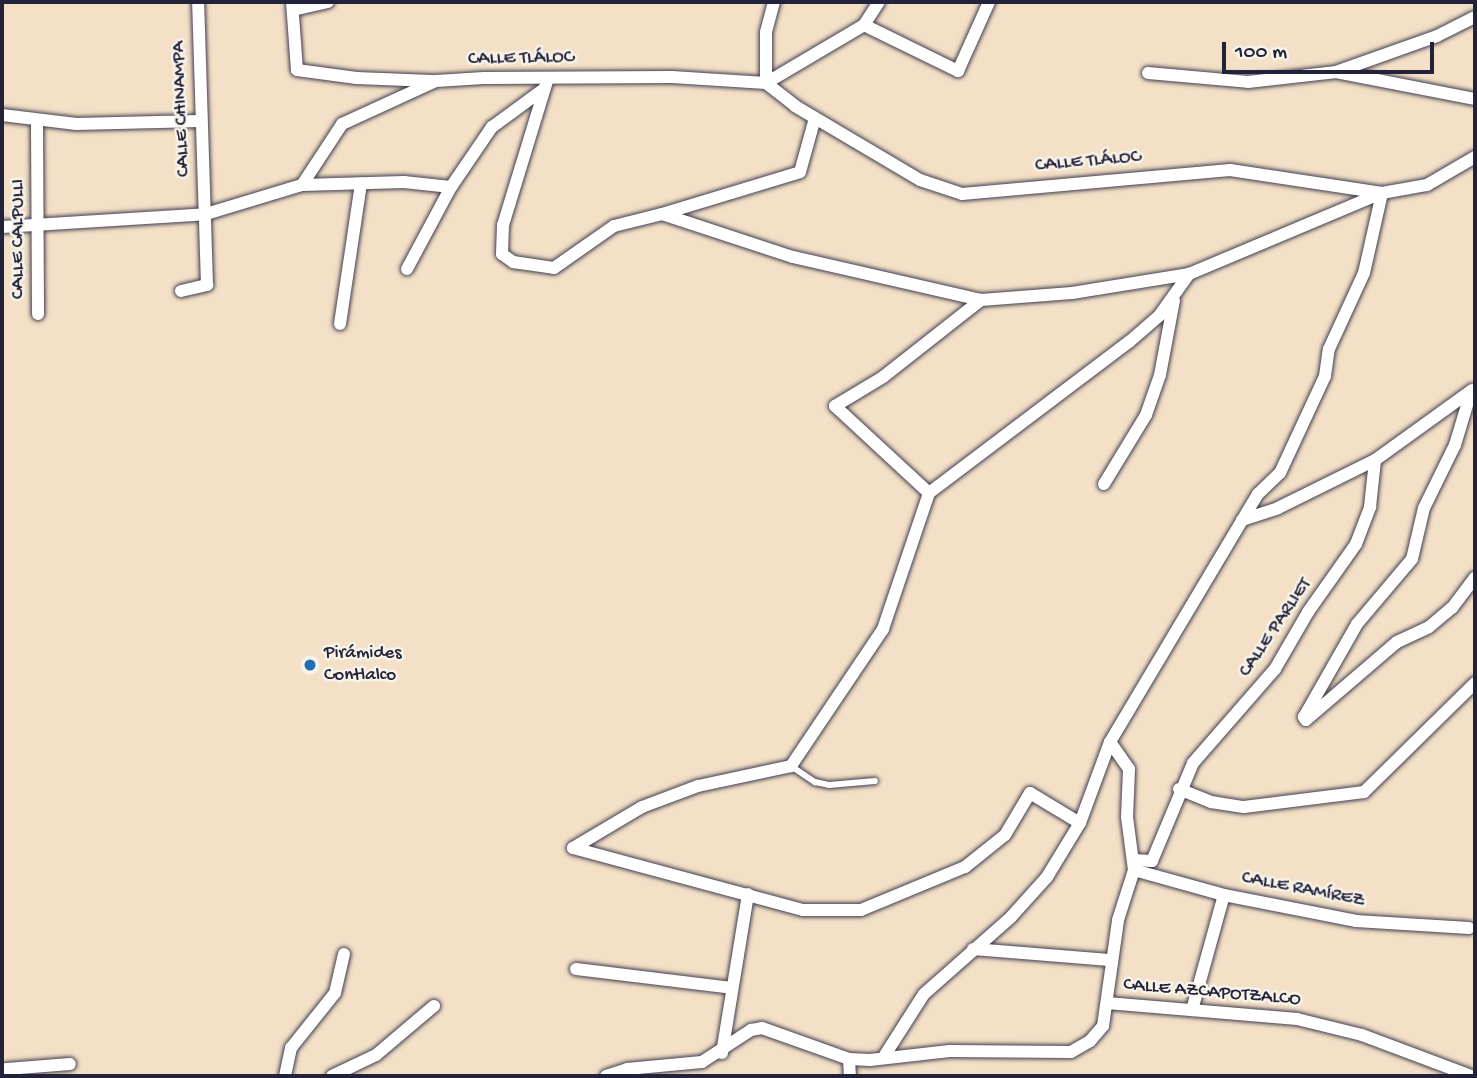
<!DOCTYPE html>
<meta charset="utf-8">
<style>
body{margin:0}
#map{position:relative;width:1477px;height:1078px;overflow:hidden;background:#f3e0c6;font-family:"Gochi Hand",sans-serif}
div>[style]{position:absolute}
.roads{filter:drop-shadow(0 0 2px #413e50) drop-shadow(0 0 2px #413e50)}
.service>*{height:6px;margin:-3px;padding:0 3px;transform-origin:3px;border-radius:3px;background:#fff}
.minor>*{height:12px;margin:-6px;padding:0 6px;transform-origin:6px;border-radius:6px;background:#fff}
.dots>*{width:19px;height:19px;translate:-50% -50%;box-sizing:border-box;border:4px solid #f7f3e8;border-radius:50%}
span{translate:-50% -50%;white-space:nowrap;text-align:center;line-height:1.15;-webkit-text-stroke:5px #f7f3e8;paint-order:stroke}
.street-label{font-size:19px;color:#22223b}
.poi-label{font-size:19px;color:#22223b}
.left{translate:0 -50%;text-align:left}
.frame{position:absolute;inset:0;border:4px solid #22223b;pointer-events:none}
.scale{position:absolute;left:1222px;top:42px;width:212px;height:32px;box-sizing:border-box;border:4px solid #22223b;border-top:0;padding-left:9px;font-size:21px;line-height:24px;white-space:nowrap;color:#22223b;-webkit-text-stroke:5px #f7f3e8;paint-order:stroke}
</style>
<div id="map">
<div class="roads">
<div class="service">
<div style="left:791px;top:766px;width:29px;rotate:34deg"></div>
<div style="left:815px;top:782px;width:14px;rotate:12deg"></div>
<div style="left:829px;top:785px;width:46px;rotate:-5deg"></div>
</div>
<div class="minor">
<div style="left:292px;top:2px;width:68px;rotate:85.8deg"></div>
<div style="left:297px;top:70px;width:60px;rotate:7.7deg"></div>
<div style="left:356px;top:78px;width:76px;rotate:2.3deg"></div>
<div style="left:774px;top:2px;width:31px;rotate:105deg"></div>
<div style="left:766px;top:32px;width:51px;rotate:90deg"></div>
<div style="left:766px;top:83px;width:114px;rotate:-30.6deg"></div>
<div style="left:864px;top:25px;width:27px;rotate:-57deg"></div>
<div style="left:293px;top:10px;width:36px;rotate:-13deg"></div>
<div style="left:864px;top:25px;width:105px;rotate:26.1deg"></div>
<div style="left:958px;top:71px;width:76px;rotate:-65.8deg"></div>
<div style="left:1336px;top:72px;width:107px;rotate:-19.6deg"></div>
<div style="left:1437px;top:36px;width:42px;rotate:-26.6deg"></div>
<div style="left:1148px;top:73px;width:100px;rotate:5.1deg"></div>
<div style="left:1248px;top:82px;width:89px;rotate:-6.5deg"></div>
<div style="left:1336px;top:72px;width:142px;rotate:11deg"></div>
<div style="left:548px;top:78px;width:154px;rotate:107deg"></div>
<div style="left:503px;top:225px;width:29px;rotate:92deg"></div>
<div style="left:502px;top:254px;width:14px;rotate:36deg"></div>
<div style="left:513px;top:262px;width:41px;rotate:8.3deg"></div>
<div style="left:554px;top:268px;width:73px;rotate:-35deg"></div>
<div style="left:614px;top:226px;width:49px;rotate:-14deg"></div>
<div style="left:662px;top:214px;width:138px;rotate:18.2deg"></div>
<div style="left:793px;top:257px;width:193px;rotate:12.9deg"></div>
<div style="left:2px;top:115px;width:75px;rotate:6.9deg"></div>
<div style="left:76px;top:124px;width:124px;rotate:-1.4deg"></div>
<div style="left:37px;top:121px;width:193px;rotate:89.7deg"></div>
<div style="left:302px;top:185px;width:102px;rotate:-1.7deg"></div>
<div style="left:404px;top:182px;width:47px;rotate:6.1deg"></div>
<div style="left:662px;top:214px;width:144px;rotate:-16.9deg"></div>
<div style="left:800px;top:172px;width:56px;rotate:-74.5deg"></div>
<div style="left:2px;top:227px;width:204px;rotate:-3.6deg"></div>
<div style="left:206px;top:214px;width:100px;rotate:-16.8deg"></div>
<div style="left:302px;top:185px;width:73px;rotate:-56.7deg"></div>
<div style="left:342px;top:124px;width:103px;rotate:-24.6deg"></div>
<div style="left:436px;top:81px;width:48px;rotate:-3.6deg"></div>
<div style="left:484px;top:78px;width:188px;rotate:-0.3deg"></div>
<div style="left:672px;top:77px;width:94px;rotate:3.7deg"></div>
<div style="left:766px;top:83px;width:37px;rotate:38deg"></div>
<div style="left:795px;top:106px;width:145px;rotate:30.6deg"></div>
<div style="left:920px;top:180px;width:44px;rotate:18.4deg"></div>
<div style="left:962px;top:194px;width:269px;rotate:-5.1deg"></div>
<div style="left:1230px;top:170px;width:154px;rotate:8.6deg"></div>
<div style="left:407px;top:269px;width:93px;rotate:-61.8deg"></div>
<div style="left:451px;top:187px;width:73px;rotate:-55.7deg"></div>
<div style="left:492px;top:127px;width:64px;rotate:-36.2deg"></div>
<div style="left:181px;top:291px;width:27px;rotate:-13deg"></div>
<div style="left:207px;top:285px;width:283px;rotate:-91.8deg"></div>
<div style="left:340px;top:324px;width:142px;rotate:-81.5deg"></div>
<div style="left:1104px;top:484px;width:81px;rotate:-58.7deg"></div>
<div style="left:1146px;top:415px;width:42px;rotate:-70.7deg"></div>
<div style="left:1160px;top:375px;width:76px;rotate:-79.4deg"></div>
<div style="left:929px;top:493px;width:128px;rotate:-137.2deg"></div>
<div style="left:835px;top:406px;width:56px;rotate:-31.1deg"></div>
<div style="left:883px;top:377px;width:125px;rotate:-38.2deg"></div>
<div style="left:981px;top:300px;width:91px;rotate:-4.4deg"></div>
<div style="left:1072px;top:293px;width:119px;rotate:-9.2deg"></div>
<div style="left:1189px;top:274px;width:209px;rotate:-22.8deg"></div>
<div style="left:1382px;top:193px;width:46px;rotate:-10.1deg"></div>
<div style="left:1427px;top:185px;width:56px;rotate:-30.3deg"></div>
<div style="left:1242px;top:520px;width:38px;rotate:-18deg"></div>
<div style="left:1278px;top:508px;width:108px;rotate:-26.3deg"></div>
<div style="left:1375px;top:460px;width:120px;rotate:-35.8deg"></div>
<div style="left:1306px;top:720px;width:4px;rotate:-124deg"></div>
<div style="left:1304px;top:717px;width:107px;rotate:-60.3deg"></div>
<div style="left:1357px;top:624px;width:85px;rotate:-49.8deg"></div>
<div style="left:1412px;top:559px;width:52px;rotate:-76.8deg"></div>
<div style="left:1424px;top:508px;width:70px;rotate:-63.8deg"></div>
<div style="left:1455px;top:445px;width:55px;rotate:-73.2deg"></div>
<div style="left:1306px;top:720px;width:120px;rotate:-40.6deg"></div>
<div style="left:1397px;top:642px;width:35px;rotate:-25deg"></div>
<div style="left:1429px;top:627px;width:30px;rotate:-40deg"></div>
<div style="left:1452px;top:608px;width:38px;rotate:-53deg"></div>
<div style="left:1179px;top:789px;width:35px;rotate:22deg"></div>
<div style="left:1211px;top:802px;width:33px;rotate:9deg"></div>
<div style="left:1244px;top:807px;width:121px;rotate:-7.1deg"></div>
<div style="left:1364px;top:792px;width:156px;rotate:-44.5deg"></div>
<div style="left:573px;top:848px;width:80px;rotate:-30.7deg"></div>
<div style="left:642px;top:807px;width:60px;rotate:-20.6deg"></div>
<div style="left:698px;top:786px;width:95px;rotate:-12.1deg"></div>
<div style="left:791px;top:766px;width:165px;rotate:-56.1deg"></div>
<div style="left:883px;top:629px;width:144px;rotate:-71.3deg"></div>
<div style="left:929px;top:493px;width:251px;rotate:-37.1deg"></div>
<div style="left:1129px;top:342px;width:40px;rotate:-41deg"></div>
<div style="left:1159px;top:316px;width:52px;rotate:-54.5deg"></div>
<div style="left:573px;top:848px;width:238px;rotate:15.1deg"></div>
<div style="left:803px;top:910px;width:58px"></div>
<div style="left:861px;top:910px;width:113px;rotate:-22.5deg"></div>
<div style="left:965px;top:867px;width:51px;rotate:-38.7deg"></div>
<div style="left:1005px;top:835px;width:49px;rotate:-59.2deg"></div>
<div style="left:1030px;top:793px;width:58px;rotate:31deg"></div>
<div style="left:1133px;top:860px;width:19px;rotate:3deg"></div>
<div style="left:1152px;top:861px;width:106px;rotate:-67.3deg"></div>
<div style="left:1193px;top:763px;width:125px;rotate:-48.9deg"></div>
<div style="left:1275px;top:669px;width:66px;rotate:-59.9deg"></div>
<div style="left:1308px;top:612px;width:83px;rotate:-54.8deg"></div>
<div style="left:1356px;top:544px;width:40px;rotate:-69deg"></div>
<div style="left:1370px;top:507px;width:47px;rotate:-83.9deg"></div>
<div style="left:1134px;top:870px;width:93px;rotate:15.5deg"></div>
<div style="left:1224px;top:895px;width:135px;rotate:11.1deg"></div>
<div style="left:1356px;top:921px;width:113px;rotate:3.5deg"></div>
<div style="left:973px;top:949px;width:137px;rotate:4.6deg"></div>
<div style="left:576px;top:969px;width:157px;rotate:6.9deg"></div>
<div style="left:1107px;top:1003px;width:191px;rotate:4.8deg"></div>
<div style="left:1297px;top:1019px;width:67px;rotate:13.8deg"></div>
<div style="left:1362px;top:1035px;width:116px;rotate:20.6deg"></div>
<div style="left:1192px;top:1010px;width:119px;rotate:-74.5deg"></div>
<div style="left:722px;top:1053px;width:161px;rotate:-80.7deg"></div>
<div style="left:885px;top:1055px;width:72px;rotate:-57.4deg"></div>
<div style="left:924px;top:994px;width:116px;rotate:-41.5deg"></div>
<div style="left:1011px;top:917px;width:54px;rotate:-48deg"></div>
<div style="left:1047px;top:877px;width:63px;rotate:-58.6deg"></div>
<div style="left:1080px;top:823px;width:86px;rotate:-69.7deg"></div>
<div style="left:1110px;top:742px;width:289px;rotate:-59.2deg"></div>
<div style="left:1258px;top:494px;width:30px;rotate:-44deg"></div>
<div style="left:1280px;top:473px;width:107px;rotate:-65.1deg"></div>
<div style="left:1325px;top:376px;width:27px;rotate:-82deg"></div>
<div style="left:1329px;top:349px;width:84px;rotate:-65.3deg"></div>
<div style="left:1364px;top:273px;width:82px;rotate:-77.3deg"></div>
<div style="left:849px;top:1059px;width:17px;rotate:87deg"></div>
<div style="left:7px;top:1076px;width:7px;rotate:-90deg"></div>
<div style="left:7px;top:1069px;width:63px;rotate:-4.5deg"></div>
<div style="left:285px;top:1076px;width:29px;rotate:-78deg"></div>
<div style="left:291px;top:1048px;width:70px;rotate:-51.3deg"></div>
<div style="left:335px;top:993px;width:40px;rotate:-77deg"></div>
<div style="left:332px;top:1076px;width:49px;rotate:-25.5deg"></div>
<div style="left:376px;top:1055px;width:76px;rotate:-40.2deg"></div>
<div style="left:606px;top:1076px;width:22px;rotate:-18deg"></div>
<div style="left:627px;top:1069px;width:75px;rotate:-5.3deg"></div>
<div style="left:702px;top:1062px;width:59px;rotate:-33.1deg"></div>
<div style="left:751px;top:1030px;width:11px;rotate:-10deg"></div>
<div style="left:762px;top:1028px;width:92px;rotate:19.6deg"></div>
<div style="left:849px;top:1059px;width:21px;rotate:3deg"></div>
<div style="left:870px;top:1060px;width:80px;rotate:-6.5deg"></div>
<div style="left:949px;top:1051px;width:122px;rotate:0.5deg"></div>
<div style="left:1071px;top:1052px;width:22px;rotate:-30deg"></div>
<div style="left:1090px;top:1041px;width:20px;rotate:-49deg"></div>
<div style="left:1103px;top:1026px;width:107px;rotate:-81.9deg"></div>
<div style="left:1118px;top:920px;width:52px;rotate:-72.3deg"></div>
<div style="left:1134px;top:870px;width:53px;rotate:-97.5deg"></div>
<div style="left:1127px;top:817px;width:48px;rotate:-87.6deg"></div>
<div style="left:1129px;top:769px;width:33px;rotate:-125deg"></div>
</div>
</div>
<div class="dots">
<div style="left:310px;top:665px;background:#1f6fb2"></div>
</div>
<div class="street-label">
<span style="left:521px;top:59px;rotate:-1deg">CALLE TLÁLOC</span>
<span style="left:182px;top:109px;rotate:-92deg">CALLE CHINAMPA</span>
<span style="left:1088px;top:162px;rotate:-5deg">CALLE TLÁLOC</span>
<span style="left:19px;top:239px;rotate:-90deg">CALLE CALPULLI</span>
<span style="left:1276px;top:628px;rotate:-56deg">CALLE PARLIET</span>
<span style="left:1303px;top:890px;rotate:11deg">CALLE RAMÍREZ</span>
<span style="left:1212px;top:993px;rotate:5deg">CALLE AZCAPOTZALCO</span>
</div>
<div class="poi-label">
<span class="left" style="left:324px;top:665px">Pirámides<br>Contlalco</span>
</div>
<div class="frame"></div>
<div class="scale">100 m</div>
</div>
